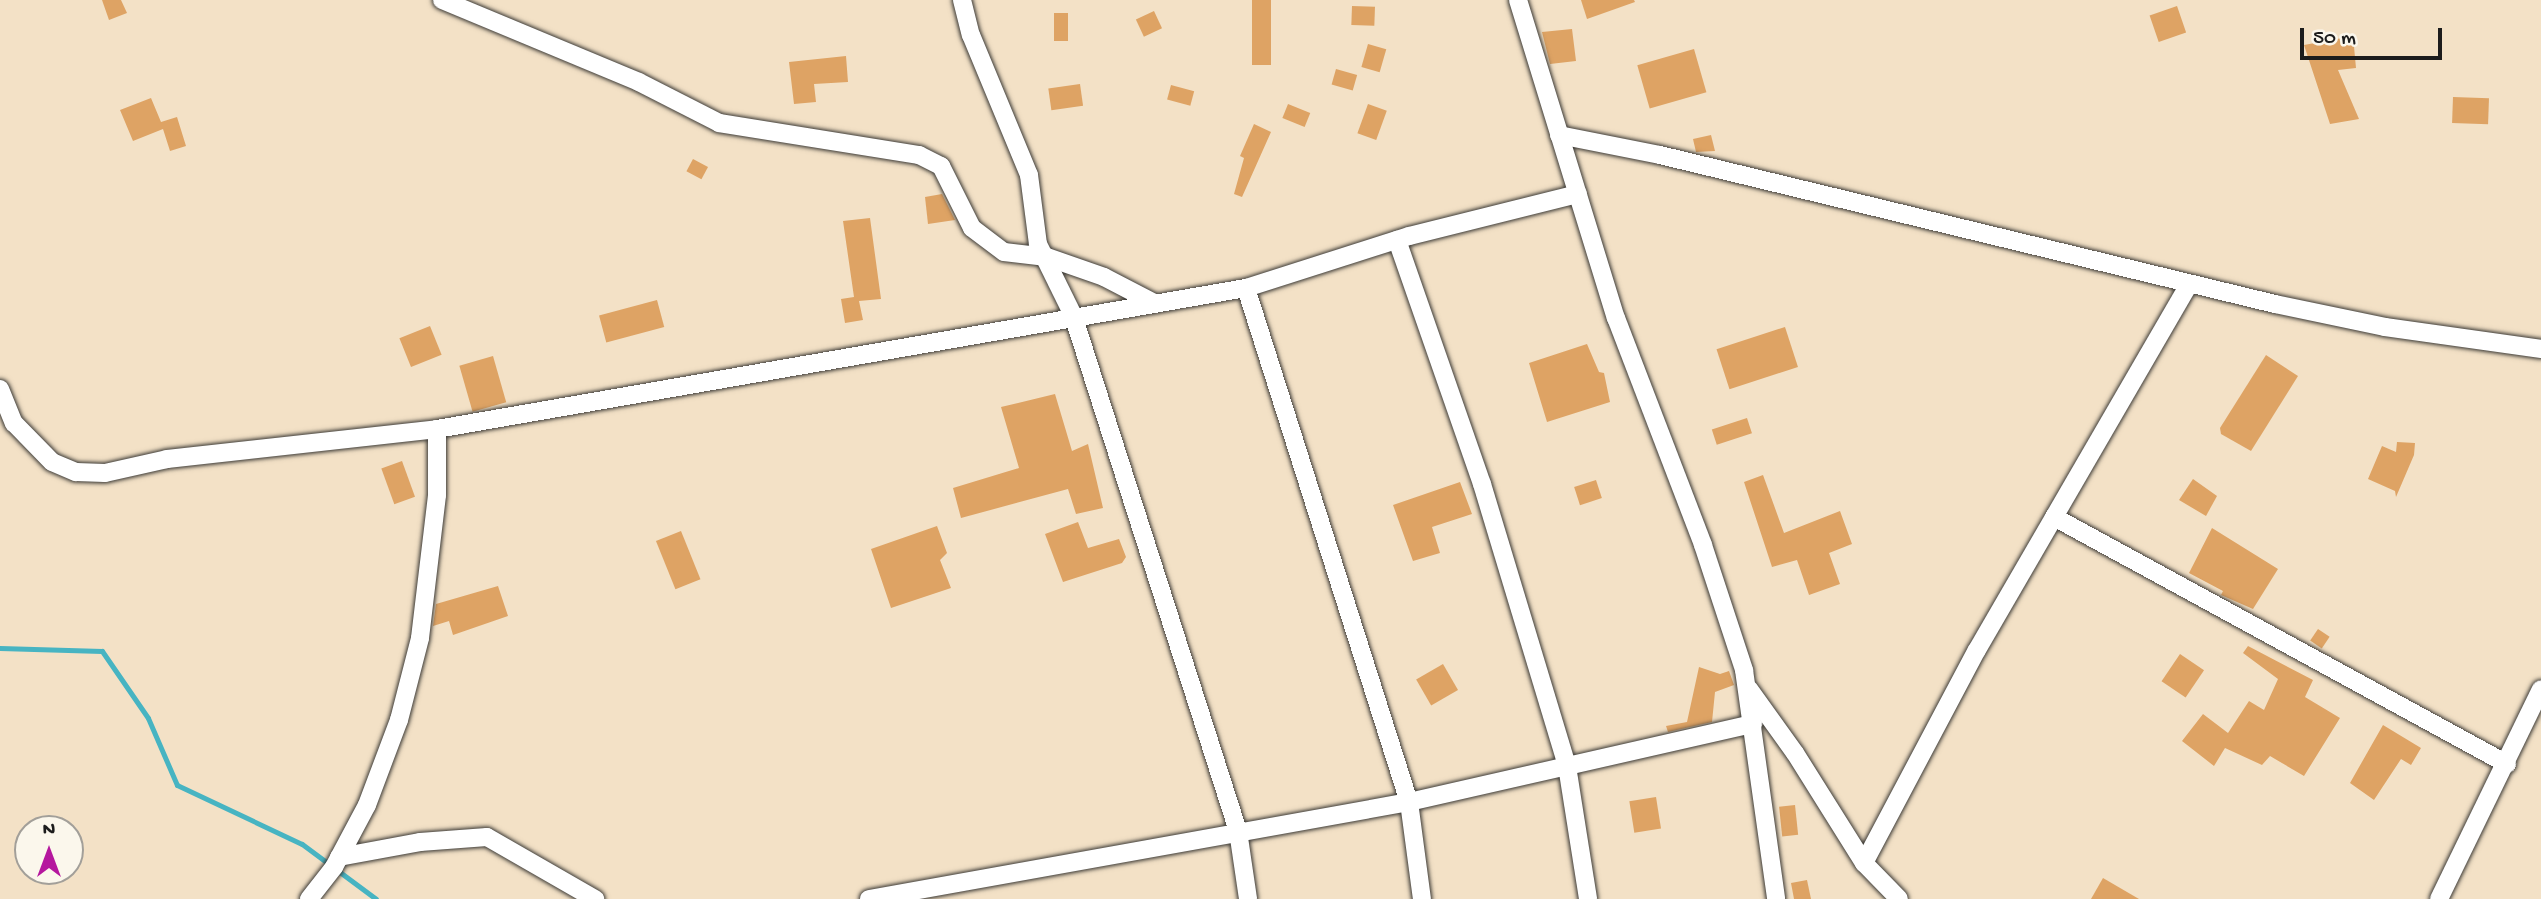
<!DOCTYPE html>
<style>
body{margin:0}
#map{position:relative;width:2541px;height:899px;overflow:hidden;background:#f3e1c6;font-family:"Gochi Hand",sans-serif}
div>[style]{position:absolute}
.stream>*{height:5px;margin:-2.5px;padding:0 2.5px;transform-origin:2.5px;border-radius:2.5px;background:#47b4c2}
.building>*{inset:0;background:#dea364;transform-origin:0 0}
.roads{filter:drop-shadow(0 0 2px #3c3a36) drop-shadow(0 0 2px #3c3a36)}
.minor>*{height:18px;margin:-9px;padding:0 9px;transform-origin:9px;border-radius:9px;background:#fff}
span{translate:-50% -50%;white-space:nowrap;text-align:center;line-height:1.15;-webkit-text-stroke:5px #fbf7ec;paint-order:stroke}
.north{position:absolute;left:14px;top:815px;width:70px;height:70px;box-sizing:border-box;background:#fbf7ec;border:2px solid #a29f99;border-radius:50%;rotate:0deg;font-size:19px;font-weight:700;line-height:28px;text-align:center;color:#1c1c1c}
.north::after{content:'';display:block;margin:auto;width:24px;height:32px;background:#b5179e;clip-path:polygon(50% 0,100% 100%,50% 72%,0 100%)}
.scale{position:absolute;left:2300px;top:28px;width:142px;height:32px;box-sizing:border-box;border:4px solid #1c1c1c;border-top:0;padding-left:9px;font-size:21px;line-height:24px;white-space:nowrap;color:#1c1c1c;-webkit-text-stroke:5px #fbf7ec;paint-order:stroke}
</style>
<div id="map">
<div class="stream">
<div style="left:0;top:648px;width:102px;rotate:1.7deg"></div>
<div style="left:102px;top:651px;width:81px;rotate:55.5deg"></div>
<div style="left:148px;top:718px;width:73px;rotate:66.6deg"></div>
<div style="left:177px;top:785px;width:138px;rotate:25.3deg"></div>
<div style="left:302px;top:844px;width:92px;rotate:36.6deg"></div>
</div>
<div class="building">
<div style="clip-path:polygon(102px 0,121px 0,127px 13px,109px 20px)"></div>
<div style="left:1252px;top:0;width:19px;height:65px"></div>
<div style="clip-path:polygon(1581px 0,1634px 0,1635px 2px,1587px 19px)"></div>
<div style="left:1352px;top:6px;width:23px;height:19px;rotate:2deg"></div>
<div style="left:2177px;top:6px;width:28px;height:29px;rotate:71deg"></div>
<div style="left:1154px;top:11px;width:19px;height:20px;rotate:65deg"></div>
<div style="left:1054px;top:13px;width:14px;height:28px"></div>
<div style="clip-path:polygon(1572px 29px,1576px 61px,1550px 64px,1542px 32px)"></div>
<div style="clip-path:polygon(2353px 36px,2356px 68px,2338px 70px,2359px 119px,2330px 124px,2304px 45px)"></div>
<div style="left:1368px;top:44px;width:19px;height:24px;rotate:16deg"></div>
<div style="left:1694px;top:49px;width:45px;height:59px;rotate:74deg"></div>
<div style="clip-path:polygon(846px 56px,848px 82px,814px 84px,816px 102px,794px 104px,789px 62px)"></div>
<div style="left:1336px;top:69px;width:22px;height:16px;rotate:16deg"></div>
<div style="left:1080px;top:84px;width:22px;height:32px;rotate:82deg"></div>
<div style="left:1171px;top:85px;width:24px;height:15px;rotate:15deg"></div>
<div style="left:2453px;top:97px;width:36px;height:26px;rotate:2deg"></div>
<div style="clip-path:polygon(151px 98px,161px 122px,177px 117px,186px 146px,170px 151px,163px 129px,133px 141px,120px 110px)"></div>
<div style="left:1288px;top:104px;width:24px;height:15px;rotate:22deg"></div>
<div style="left:1368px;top:104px;width:20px;height:31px;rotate:20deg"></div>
<div style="clip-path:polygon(1254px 124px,1271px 132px,1242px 197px,1234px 194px,1244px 158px,1240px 156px)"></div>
<div style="clip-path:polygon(1711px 135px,1715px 151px,1696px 152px,1693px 139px)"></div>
<div style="left:693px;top:159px;width:17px;height:14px;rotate:28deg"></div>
<div style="clip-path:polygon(942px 194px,955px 220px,928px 224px,925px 197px)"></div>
<div style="clip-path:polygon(870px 218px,881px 299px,859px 301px,863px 320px,845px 323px,841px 299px,854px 297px,843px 221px)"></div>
<div style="left:657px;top:300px;width:28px;height:60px;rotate:75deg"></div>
<div style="left:430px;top:326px;width:31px;height:33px;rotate:68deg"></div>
<div style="left:1785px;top:327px;width:42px;height:72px;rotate:72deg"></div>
<div style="clip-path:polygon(1587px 344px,1599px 372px,1604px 373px,1610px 402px,1547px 422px,1529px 363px)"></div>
<div style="clip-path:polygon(2266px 355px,2298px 376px,2251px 451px,2221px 434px,2220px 428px)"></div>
<div style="left:493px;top:356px;width:48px;height:35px;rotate:74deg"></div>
<div style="clip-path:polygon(1055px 394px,1072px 451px,1088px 444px,1103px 508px,1076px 514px,1068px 489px,961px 518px,953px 488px,1019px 468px,1001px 407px)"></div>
<div style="left:1747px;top:418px;width:16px;height:37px;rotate:72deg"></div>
<div style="clip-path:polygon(2397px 442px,2415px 443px,2414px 455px,2396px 497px,2395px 491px,2368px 479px,2382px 446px,2396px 452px)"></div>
<div style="left:402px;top:461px;width:38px;height:22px;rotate:70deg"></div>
<div style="clip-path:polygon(1763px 475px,1784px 533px,1840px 511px,1852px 544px,1829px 553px,1840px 584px,1809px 595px,1797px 560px,1772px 567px,1744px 482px)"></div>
<div style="clip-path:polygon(2193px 479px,2217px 496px,2206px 516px,2179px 500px)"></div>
<div style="left:1596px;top:480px;width:19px;height:23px;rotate:72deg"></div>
<div style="clip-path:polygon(1460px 482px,1472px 514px,1432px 527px,1440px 553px,1413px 561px,1393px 505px)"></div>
<div style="clip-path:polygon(1078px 522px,1088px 548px,1119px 539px,1126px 557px,1122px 563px,1063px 582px,1045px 534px)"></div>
<div style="clip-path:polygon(937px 526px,947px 553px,940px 560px,951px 588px,891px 608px,871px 549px)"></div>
<div style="clip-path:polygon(2212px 528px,2278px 569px,2253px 609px,2221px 595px,2223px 591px,2189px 573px)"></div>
<div style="left:681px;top:531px;width:52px;height:27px;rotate:68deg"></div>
<div style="clip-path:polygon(498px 586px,508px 616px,453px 635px,449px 621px,433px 626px,436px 604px)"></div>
<div style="left:2318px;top:629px;width:14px;height:14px;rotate:34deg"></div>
<div style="clip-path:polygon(2248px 646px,2313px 680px,2305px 697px,2340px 718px,2304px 776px,2270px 756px,2262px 765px,2225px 748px,2214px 766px,2182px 741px,2203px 714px,2228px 733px,2249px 701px,2264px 710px,2278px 679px,2243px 653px)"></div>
<div style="left:2180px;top:654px;width:29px;height:33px;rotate:34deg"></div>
<div style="left:1443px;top:664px;width:30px;height:31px;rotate:60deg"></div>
<div style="clip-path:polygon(1699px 667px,1720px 674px,1729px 671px,1734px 685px,1715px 692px,1712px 722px,1668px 732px,1666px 726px,1687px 722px)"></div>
<div style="clip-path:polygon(2383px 725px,2421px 748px,2411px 765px,2401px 759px,2374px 800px,2350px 783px)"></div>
<div style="left:1656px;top:797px;width:32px;height:27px;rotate:81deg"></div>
<div style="left:1795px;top:805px;width:30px;height:16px;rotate:84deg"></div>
<div style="clip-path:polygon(2103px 878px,2139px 899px,2091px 899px)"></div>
<div style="clip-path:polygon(1807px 880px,1811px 899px,1794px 899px,1791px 883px)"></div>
</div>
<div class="roads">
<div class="minor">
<div style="left:442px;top:0;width:213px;rotate:22.6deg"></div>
<div style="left:639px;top:82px;width:90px;rotate:27.1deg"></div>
<div style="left:719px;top:123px;width:203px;rotate:9.1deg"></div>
<div style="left:919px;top:155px;width:25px;rotate:27deg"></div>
<div style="left:941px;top:166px;width:69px;rotate:63.4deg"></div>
<div style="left:972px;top:228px;width:40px;rotate:37deg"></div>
<div style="left:1004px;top:252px;width:43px;rotate:6.6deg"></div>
<div style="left:1047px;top:257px;width:60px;rotate:19.3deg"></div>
<div style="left:1104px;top:277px;width:56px;rotate:27.5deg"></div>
<div style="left:962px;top:0;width:36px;rotate:76deg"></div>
<div style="left:971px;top:35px;width:152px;rotate:67.5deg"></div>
<div style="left:1029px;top:175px;width:70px;rotate:82.6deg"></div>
<div style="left:1038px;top:244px;width:79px;rotate:63.8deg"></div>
<div style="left:1073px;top:315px;width:542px;rotate:72.27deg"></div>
<div style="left:1238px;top:831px;width:69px;rotate:81.6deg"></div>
<div style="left:1518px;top:0;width:333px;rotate:72.9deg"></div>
<div style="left:1616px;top:318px;width:243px;rotate:69deg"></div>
<div style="left:1703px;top:545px;width:132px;rotate:71.8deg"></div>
<div style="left:1744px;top:670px;width:231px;rotate:82deg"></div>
<div style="left:1559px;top:135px;width:103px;rotate:11.2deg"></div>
<div style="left:1660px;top:155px;width:633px;rotate:13.62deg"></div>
<div style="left:2275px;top:304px;width:112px;rotate:11.8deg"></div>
<div style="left:2385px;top:327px;width:158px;rotate:8deg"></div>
<div style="left:1397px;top:240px;width:258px;rotate:70.8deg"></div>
<div style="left:1482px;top:484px;width:295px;rotate:73.2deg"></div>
<div style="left:1567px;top:766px;width:135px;rotate:81deg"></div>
<div style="left:1246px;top:288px;width:539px;rotate:72.41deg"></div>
<div style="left:1409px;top:802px;width:98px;rotate:82.4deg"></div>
<div style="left:0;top:389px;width:37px;rotate:68deg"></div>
<div style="left:14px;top:423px;width:54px;rotate:45.7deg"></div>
<div style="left:52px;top:462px;width:26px;rotate:23deg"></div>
<div style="left:76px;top:472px;width:29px;rotate:2deg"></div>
<div style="left:105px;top:473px;width:64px;rotate:-12.7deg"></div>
<div style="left:167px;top:459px;width:272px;rotate:-6.3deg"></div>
<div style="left:437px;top:429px;width:821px;rotate:-9.89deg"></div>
<div style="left:1246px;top:288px;width:171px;rotate:-17.7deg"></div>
<div style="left:1409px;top:236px;width:174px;rotate:-14deg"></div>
<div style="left:2054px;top:517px;width:516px;rotate:28.6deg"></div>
<div style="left:1749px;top:689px;width:79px;rotate:54.3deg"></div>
<div style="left:1795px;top:753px;width:130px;rotate:57.9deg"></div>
<div style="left:1864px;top:863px;width:50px;rotate:45.8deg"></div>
<div style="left:339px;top:857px;width:82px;rotate:-10.5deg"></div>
<div style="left:420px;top:842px;width:67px;rotate:-4.3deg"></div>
<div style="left:487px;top:837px;width:125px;rotate:29.9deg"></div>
<div style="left:1864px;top:863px;width:241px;rotate:-62.1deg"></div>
<div style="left:1977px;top:650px;width:423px;rotate:-59.9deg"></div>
<div style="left:309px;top:899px;width:41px;rotate:-52deg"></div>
<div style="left:334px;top:867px;width:70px;rotate:-62deg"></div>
<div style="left:367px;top:805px;width:91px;rotate:-69.4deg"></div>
<div style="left:399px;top:720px;width:85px;rotate:-75.6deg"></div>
<div style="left:420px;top:638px;width:144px;rotate:-83.2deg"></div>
<div style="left:437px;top:495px;width:66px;rotate:-90deg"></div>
<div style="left:869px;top:899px;width:549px;rotate:-10.18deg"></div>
<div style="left:1409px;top:802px;width:353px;rotate:-12.8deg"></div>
<div style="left:2439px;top:899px;width:233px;rotate:-64.1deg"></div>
</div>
</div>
<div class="north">N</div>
<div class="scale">50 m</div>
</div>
